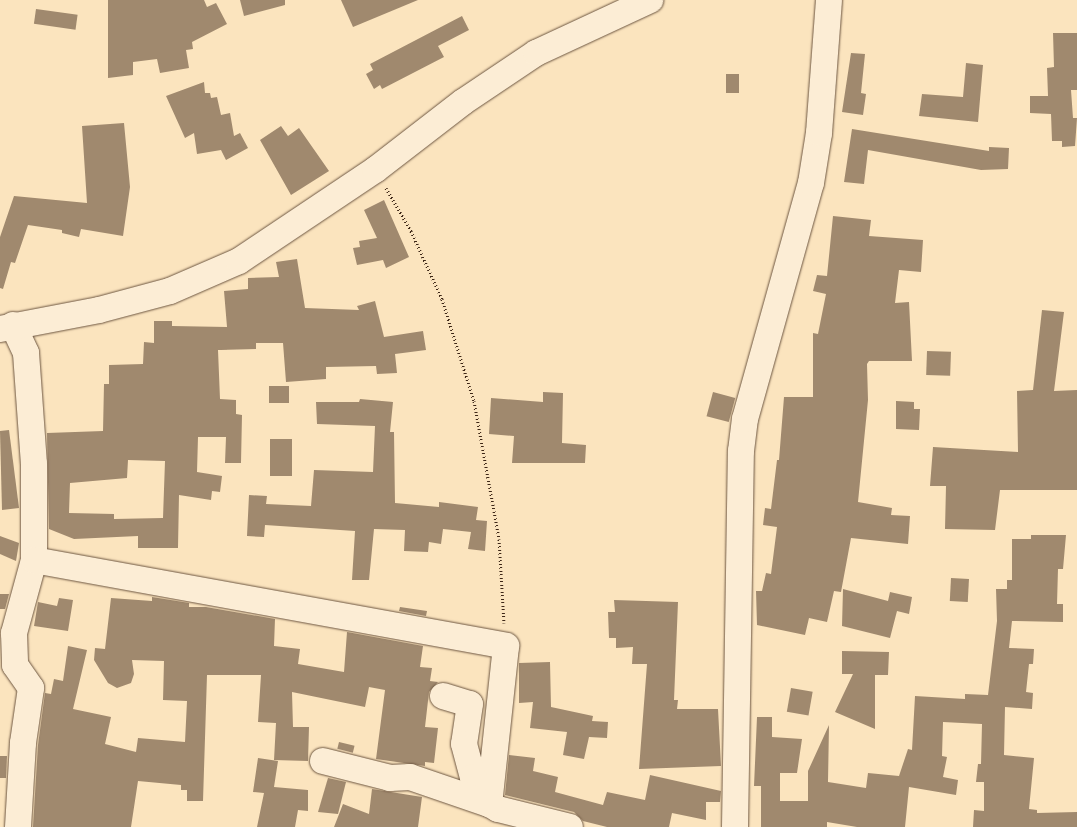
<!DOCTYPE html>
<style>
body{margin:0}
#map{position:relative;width:1077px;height:827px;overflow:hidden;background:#fbe4be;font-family:"IM FELL Great Primer",serif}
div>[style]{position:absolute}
.building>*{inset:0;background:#a0896e;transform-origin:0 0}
.path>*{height:3px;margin-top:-1.5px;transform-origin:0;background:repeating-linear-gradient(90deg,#3e2717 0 1px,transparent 0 3.5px)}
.roads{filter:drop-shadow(0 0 1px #6d5641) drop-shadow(0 0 1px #6d5641)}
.minor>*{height:26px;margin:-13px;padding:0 13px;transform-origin:13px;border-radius:13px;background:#fcedd5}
span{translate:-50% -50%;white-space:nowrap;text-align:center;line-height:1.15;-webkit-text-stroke:4px #fcedd5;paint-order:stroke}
</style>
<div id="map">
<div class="building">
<div style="clip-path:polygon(108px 0,204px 0,207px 7px,216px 3px,227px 24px,192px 42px,193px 49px,186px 50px,189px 68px,160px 73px,157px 59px,133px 62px,133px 75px,108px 78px)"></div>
<div style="clip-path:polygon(240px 0,285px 0,285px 5px,244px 16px)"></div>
<div style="clip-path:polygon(341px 0,418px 0,353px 27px)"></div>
<div style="left:36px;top:9px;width:42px;height:15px;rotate:8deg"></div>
<div style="clip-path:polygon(462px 16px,469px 30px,438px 46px,444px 57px,382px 89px,380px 85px,374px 89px,366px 74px,373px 70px,370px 64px)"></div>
<div style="clip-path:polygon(1053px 33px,1077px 33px,1077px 90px,1071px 90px,1073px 118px,1077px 118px,1075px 146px,1062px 147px,1062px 141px,1052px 141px,1051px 114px,1030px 113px,1030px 96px,1048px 96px,1047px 68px,1054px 67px)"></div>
<div style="clip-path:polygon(851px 53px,865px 54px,861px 93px,866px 94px,863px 115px,842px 112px)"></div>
<div style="clip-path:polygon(966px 63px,983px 65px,978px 122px,919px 116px,922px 94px,963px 97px)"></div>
<div style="left:726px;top:74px;width:13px;height:19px"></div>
<div style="clip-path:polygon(204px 82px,205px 93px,210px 93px,211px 98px,217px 97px,221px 115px,230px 113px,234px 136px,240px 133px,248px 148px,226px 160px,221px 150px,197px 154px,194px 133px,185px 138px,166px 96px)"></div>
<div style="clip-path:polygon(124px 123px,130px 187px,123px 236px,81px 229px,79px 237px,62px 233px,62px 230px,28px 225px,15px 263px,11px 262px,3px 289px,0 288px,0 237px,14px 196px,87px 203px,82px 126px)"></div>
<div style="clip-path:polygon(281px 126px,288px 136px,299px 128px,329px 171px,291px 195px,260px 140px)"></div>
<div style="clip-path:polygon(852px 129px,989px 151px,989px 147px,1009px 148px,1008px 169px,981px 170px,868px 150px,864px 184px,844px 182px)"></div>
<div style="clip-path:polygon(384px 200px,409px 257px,386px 268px,383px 260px,357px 265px,353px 248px,360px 247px,359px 241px,377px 238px,364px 210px)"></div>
<div style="clip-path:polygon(833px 216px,871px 220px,869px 236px,923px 240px,921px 272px,899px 270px,895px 303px,909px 302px,912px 361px,869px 361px,867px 364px,868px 400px,858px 502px,892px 508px,891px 515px,910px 516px,908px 544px,851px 538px,841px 592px,834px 591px,827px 622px,809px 618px,805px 635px,757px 625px,756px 591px,762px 591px,766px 573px,771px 574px,777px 527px,763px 525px,765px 508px,771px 509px,777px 460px,779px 460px,784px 397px,813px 397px,813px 333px,818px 334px,826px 294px,813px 291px,817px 275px,827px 276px)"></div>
<div style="clip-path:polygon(evenodd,297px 259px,305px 308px,359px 310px,357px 306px,375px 301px,384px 337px,423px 331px,426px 350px,395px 354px,397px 373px,377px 374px,376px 366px,326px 367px,326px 379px,286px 382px,283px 343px,256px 343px,256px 349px,218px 350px,220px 399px,236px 400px,236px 414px,242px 415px,241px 463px,225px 463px,226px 437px,198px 437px,197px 472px,222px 476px,220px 492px,212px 491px,211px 500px,179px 495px,178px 548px,138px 548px,138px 536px,74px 539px,49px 529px,47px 433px,103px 431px,104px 384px,109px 384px,109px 365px,143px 364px,144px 342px,154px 343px,154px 321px,172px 321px,172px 326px,227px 327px,224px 291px,248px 289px,248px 278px,279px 277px,276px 262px,297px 259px,128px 460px,165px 461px,163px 518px,114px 519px,114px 514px,69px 513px,70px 483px,127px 478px,128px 460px)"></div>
<div style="clip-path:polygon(1042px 310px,1064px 312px,1054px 391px,1077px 390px,1077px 490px,1000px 490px,995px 530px,945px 529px,946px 486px,930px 486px,933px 447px,1018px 452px,1017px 391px,1033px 390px)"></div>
<div style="left:927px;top:351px;width:24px;height:24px;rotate:2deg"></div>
<div style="left:269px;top:386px;width:20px;height:17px"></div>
<div style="clip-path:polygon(543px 392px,563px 393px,562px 443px,586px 445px,585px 463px,512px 463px,514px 436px,489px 434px,491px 398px,543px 402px)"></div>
<div style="left:713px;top:392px;width:23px;height:25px;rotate:15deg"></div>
<div style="clip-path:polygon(360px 399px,393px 402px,390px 432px,394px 432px,395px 503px,439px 507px,439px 502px,478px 507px,476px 520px,487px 521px,485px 551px,468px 549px,471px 532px,443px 529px,441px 544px,429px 542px,428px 552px,404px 551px,405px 530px,374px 529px,369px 580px,352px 580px,355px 531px,265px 525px,264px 537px,247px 536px,249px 495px,267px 496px,266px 504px,311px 506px,314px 470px,373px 472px,375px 426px,317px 424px,316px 402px,359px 402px)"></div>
<div style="clip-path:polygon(896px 401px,914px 402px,914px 409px,920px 409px,919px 430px,896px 429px)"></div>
<div style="clip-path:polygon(9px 430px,19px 508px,2px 510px,0 431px)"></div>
<div style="left:270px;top:439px;width:22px;height:37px"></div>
<div style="clip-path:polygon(1031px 535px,1066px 535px,1063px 569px,1058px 569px,1057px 604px,1063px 604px,1063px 622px,1012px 621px,1009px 648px,1034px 649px,1033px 664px,1029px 664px,1026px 692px,1033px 693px,1032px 709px,1005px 707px,1004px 755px,1034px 758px,1029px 809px,1037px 810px,1037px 813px,1077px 812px,1077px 827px,973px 827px,974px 810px,984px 811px,984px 782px,976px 782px,978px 764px,981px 764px,982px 724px,943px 722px,942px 756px,947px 757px,943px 777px,958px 780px,956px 795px,909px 787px,905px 827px,857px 827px,827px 822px,827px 827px,761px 827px,761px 786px,754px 786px,757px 717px,772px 717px,772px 737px,802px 739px,797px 773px,780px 773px,780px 801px,808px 801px,808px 771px,829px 725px,828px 782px,866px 788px,868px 773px,899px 776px,908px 749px,912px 750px,915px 696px,965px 699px,965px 694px,988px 695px,997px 621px,996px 589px,1007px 589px,1007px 580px,1012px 580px,1012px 539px,1031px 539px)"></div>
<div style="clip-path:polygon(0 536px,19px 543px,16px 561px,0 554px)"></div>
<div style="left:951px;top:578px;width:18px;height:23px;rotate:3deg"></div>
<div style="clip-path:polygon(843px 589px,888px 601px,890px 592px,912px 597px,909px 614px,897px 611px,890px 638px,842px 626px)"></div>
<div style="clip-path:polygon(0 594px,9px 594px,5px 609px,0 609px)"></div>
<div style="clip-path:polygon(152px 597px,189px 603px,189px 607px,206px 607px,275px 619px,274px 646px,300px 649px,298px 664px,344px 672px,347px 632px,423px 646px,420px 667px,432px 668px,430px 681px,438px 682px,429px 692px,425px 727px,438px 728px,434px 763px,425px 762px,425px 766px,376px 759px,385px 690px,369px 687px,365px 707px,292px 692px,293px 727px,309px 727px,308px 761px,274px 760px,276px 723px,258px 722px,261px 675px,207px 675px,203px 801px,187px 801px,187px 790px,181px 790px,181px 785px,138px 781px,131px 827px,33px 827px,38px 745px,45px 693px,51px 694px,54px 679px,63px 681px,68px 646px,87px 650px,73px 709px,111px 717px,105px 744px,136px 752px,138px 738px,185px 742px,187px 701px,163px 700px,164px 661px,132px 660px,134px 674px,131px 683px,117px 688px,108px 683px,94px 660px,95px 648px,105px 649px,111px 598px,152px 601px)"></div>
<div style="clip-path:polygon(59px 598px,73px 600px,68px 631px,34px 626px,38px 602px,57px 606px)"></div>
<div style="clip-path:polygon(614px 600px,678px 602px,674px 700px,678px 700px,677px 709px,718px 709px,721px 766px,639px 769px,647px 664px,632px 664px,633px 647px,616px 648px,616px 638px,609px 638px,608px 612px,615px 612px)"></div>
<div style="clip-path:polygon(400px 607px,427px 611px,426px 616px,399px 611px)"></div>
<div style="clip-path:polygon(842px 651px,889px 652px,888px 675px,875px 675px,875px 729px,835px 712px,853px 674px,842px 674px)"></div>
<div style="clip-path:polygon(550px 662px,551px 707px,593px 716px,592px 721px,608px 722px,607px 738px,589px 737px,584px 759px,563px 755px,567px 732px,530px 728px,533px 702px,519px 703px,519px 663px)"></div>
<div style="left:791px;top:688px;width:22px;height:24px;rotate:10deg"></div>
<div style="left:339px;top:742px;width:16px;height:7px;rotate:14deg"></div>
<div style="clip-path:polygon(509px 755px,535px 758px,533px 771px,558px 777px,555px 792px,603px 805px,607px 792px,645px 800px,650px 775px,721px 791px,720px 802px,706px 802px,706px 820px,672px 813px,669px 827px,607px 827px,583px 821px,574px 812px,505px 795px)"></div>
<div style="clip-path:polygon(0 756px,7px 756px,6px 778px,0 778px)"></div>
<div style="clip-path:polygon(258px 758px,278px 761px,274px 787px,308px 790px,308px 811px,298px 810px,295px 827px,257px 827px,264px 793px,253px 792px)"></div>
<div style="clip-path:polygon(328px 778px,346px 782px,338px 814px,318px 812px)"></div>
<div style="clip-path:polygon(372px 789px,422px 797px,418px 827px,334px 827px,343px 804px,369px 814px)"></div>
</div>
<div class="path">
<div style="left:386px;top:188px;width:50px;rotate:59.8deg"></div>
<div style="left:411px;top:231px;width:75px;rotate:65.5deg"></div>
<div style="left:442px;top:299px;width:107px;rotate:72.6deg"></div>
<div style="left:474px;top:401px;width:140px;rotate:79.7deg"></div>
<div style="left:499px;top:539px;width:84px;rotate:86.6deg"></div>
</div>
<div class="roads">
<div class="minor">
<div style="left:13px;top:325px;width:31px;rotate:65deg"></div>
<div style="left:26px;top:353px;width:111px;rotate:85.9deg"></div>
<div style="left:34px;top:464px;width:96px;rotate:90deg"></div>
<div style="left:34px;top:560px;width:76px;rotate:105.3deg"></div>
<div style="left:14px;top:633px;width:32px;rotate:88deg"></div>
<div style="left:15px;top:665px;width:28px;rotate:55deg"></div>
<div style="left:31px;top:688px;width:56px;rotate:98.3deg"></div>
<div style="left:23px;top:743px;width:84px;rotate:93.4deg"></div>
<div style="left:0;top:329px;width:101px;rotate:-10.9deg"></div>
<div style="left:99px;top:310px;width:73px;rotate:-15deg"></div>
<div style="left:170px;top:291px;width:75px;rotate:-23.5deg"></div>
<div style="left:239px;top:261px;width:164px;rotate:-33.8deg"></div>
<div style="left:375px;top:170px;width:111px;rotate:-37.7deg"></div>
<div style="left:463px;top:102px;width:88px;rotate:-33.9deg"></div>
<div style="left:536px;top:53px;width:126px;rotate:-24.9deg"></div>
<div style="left:34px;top:560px;width:480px;rotate:10.3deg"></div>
<div style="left:506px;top:646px;width:159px;rotate:96.1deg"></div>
<div style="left:489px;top:804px;width:10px;rotate:29deg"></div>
<div style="left:498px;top:809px;width:74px;rotate:14deg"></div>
<div style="left:443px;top:696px;width:28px;rotate:17deg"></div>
<div style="left:470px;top:704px;width:40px;rotate:98.5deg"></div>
<div style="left:464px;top:744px;width:34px;rotate:75deg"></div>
<div style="left:473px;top:777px;width:31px;rotate:59deg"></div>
<div style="left:323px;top:761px;width:69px;rotate:14.2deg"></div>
<div style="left:390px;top:778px;width:20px;rotate:-3deg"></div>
<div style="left:410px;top:777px;width:83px;rotate:18.9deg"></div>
<div style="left:735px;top:827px;width:376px;rotate:-89.1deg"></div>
<div style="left:741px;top:451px;width:32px;rotate:-83deg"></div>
<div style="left:745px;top:419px;width:245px;rotate:-74.4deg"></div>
<div style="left:811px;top:183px;width:51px;rotate:-80.9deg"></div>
<div style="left:819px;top:133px;width:133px;rotate:-85.7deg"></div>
</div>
</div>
</div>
